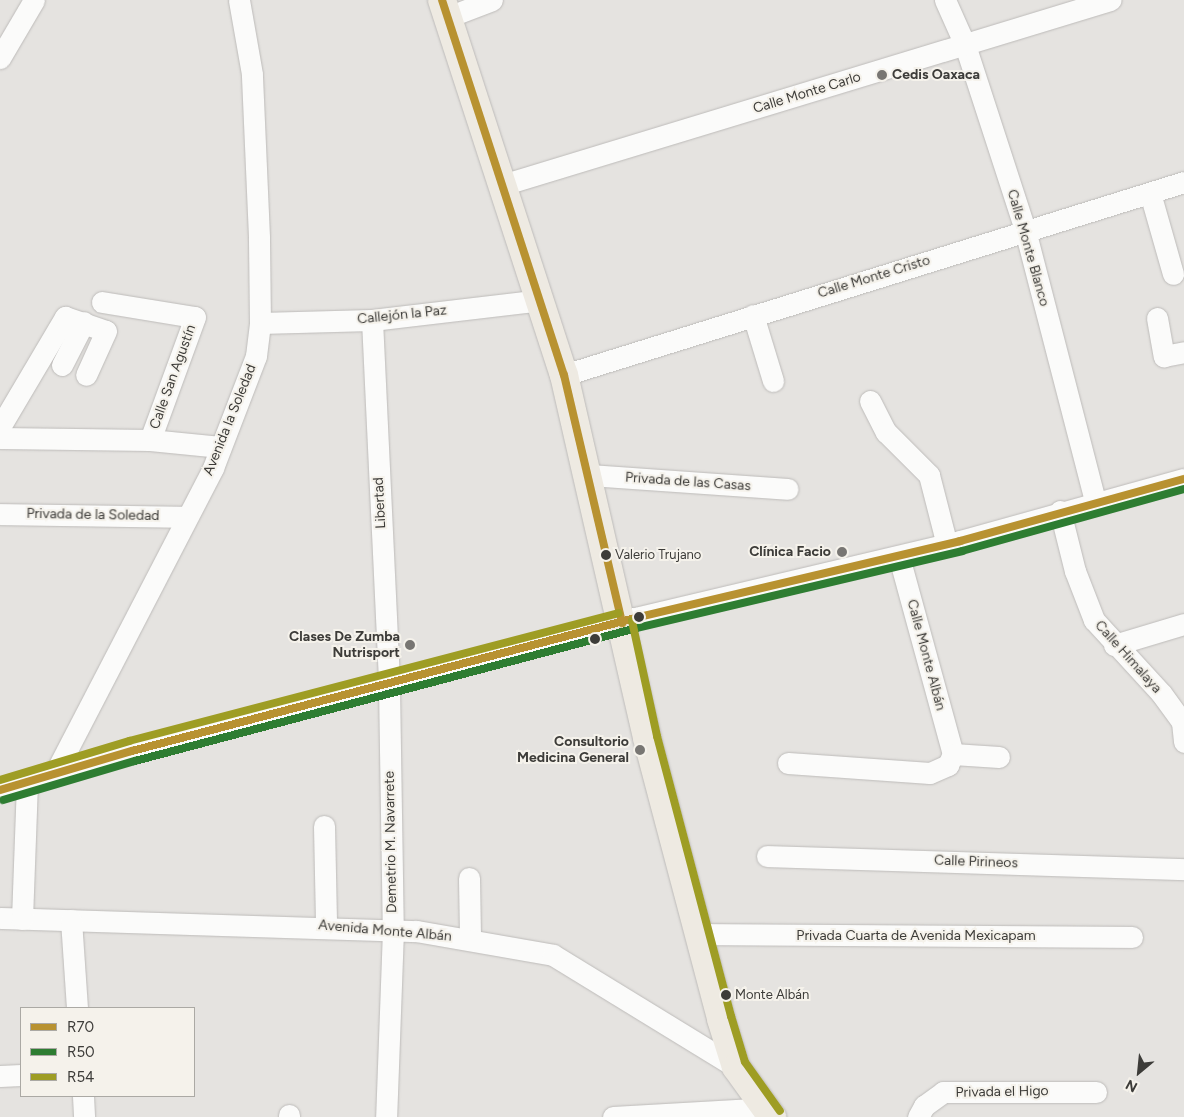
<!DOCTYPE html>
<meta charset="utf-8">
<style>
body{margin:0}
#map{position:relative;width:1184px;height:1117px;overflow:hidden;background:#e5e3e0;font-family:Figtree,sans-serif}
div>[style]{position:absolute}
.roads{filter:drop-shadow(0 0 1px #bdbbb9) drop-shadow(0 0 1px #bdbbb9)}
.minor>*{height:21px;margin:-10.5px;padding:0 10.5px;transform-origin:10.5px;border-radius:10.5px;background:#fbfbfa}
.major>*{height:28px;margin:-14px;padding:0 14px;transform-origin:14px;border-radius:14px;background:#eeeae2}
.bus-1>*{height:8px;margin:-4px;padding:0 4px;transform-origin:4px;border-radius:4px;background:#b89231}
.bus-2>*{height:8px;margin:-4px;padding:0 4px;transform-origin:4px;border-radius:4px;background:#2e7d32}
.bus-3>*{height:8px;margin:-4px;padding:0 4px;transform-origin:4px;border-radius:4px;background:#9e9d24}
.dots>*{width:14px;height:14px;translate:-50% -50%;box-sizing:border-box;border:2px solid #f5f2eb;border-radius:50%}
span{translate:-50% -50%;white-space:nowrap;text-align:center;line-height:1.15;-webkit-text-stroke:4px #f5f2eb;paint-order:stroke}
.bus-label{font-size:13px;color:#3d3c39}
.left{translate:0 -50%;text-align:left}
.poi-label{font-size:14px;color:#3d3c39;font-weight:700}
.right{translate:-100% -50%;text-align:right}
.street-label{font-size:14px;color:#3d3c39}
.legend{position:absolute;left:20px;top:1007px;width:175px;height:90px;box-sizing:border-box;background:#f5f2eb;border:1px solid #aba9a4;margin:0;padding:6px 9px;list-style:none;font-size:15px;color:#3d3c39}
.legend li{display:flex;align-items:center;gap:10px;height:25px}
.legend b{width:25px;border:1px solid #aba9a4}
.north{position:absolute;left:1114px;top:1047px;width:50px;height:50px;-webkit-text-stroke:4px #f5f2eb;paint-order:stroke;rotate:208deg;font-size:14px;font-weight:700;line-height:20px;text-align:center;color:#3d3c39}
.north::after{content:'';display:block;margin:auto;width:18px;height:22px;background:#3d3c39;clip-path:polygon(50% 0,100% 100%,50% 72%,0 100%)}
</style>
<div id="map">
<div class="roads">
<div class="minor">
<div style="left:945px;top:0;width:49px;rotate:66deg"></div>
<div style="left:965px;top:45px;width:194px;rotate:72deg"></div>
<div style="left:1025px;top:230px;width:280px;rotate:75.5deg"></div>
<div style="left:448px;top:17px;width:47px;rotate:-21.1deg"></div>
<div style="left:0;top:58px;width:67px;rotate:-59.6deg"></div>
<div style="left:502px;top:185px;width:636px;rotate:-16.92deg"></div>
<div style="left:1150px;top:193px;width:84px;rotate:74.1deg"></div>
<div style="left:102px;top:302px;width:94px;rotate:9.2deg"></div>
<div style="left:195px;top:317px;width:131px;rotate:110.1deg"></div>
<div style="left:753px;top:315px;width:69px;rotate:73.1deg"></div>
<div style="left:1157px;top:318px;width:39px;rotate:80deg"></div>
<div style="left:1164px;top:356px;width:20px;rotate:-11deg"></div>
<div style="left:372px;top:320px;width:366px;rotate:87.3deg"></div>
<div style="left:389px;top:686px;width:244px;rotate:89.1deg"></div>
<div style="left:393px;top:930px;width:187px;rotate:92.1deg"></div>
<div style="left:260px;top:323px;width:112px;rotate:-1.5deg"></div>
<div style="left:372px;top:320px;width:171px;rotate:-6.7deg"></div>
<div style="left:62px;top:365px;width:48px;rotate:-62.9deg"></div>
<div style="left:564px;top:375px;width:649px;rotate:-17.29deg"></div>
<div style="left:870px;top:401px;width:35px;rotate:63deg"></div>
<div style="left:886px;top:432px;width:61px;rotate:45deg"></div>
<div style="left:929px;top:475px;width:72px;rotate:75.6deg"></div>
<div style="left:0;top:427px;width:128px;rotate:-59.4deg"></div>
<div style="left:65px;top:317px;width:43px;rotate:18.9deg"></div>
<div style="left:106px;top:331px;width:48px;rotate:114.4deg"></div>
<div style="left:0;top:438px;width:150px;rotate:0.8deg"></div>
<div style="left:150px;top:440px;width:71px;rotate:5.6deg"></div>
<div style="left:589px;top:475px;width:199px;rotate:4deg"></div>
<div style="left:1060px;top:511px;width:62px;rotate:76deg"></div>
<div style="left:1075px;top:571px;width:53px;rotate:68.8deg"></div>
<div style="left:1094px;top:620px;width:99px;rotate:47.5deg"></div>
<div style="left:1161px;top:693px;width:36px;rotate:54deg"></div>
<div style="left:1182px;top:722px;width:20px;rotate:84deg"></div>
<div style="left:0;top:514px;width:186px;rotate:0.9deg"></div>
<div style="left:899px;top:557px;width:204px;rotate:74.7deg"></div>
<div style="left:1114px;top:645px;width:73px;rotate:-16.7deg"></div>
<div style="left:953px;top:754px;width:46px;rotate:3.7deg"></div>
<div style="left:788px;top:763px;width:142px;rotate:4deg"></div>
<div style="left:930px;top:773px;width:20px;rotate:-24deg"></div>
<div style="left:948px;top:765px;width:12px;rotate:-66deg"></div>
<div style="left:54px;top:775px;width:346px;rotate:-62.6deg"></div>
<div style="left:213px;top:468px;width:120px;rotate:-69deg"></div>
<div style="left:256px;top:356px;width:33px;rotate:-83deg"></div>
<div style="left:260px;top:323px;width:86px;rotate:-90.7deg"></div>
<div style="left:259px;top:237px;width:163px;rotate:-92.5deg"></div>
<div style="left:252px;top:74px;width:75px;rotate:-100deg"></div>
<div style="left:0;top:790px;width:138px;rotate:-16.5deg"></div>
<div style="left:132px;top:751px;width:520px;rotate:-14.81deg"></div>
<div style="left:635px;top:618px;width:334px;rotate:-13.3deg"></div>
<div style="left:960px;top:541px;width:232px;rotate:-15.5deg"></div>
<div style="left:324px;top:826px;width:99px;rotate:88.8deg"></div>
<div style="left:767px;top:856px;width:417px;rotate:1.8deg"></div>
<div style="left:469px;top:878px;width:60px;rotate:89deg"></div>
<div style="left:0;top:918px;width:416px;rotate:1.8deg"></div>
<div style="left:416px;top:931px;width:139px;rotate:9.9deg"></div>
<div style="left:553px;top:955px;width:215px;rotate:31.5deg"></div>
<div style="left:22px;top:919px;width:136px;rotate:-87.9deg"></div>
<div style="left:71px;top:920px;width:88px;rotate:86.1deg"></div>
<div style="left:699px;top:934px;width:433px;rotate:0.4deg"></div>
<div style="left:0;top:1076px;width:21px;rotate:-3deg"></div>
<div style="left:83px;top:1096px;width:21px;rotate:87deg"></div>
<div style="left:289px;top:1115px;width:2px;rotate:90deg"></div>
<div style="left:613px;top:1117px;width:154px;rotate:-3.3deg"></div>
<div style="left:918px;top:1117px;width:13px;rotate:-61deg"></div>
<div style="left:924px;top:1106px;width:24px;rotate:-36deg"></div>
<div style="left:943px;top:1092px;width:153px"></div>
</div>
<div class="major">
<div style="left:442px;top:0;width:394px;rotate:72deg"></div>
<div style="left:564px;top:375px;width:372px;rotate:77.1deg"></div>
<div style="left:647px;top:738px;width:291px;rotate:75.2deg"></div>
<div style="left:721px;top:1019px;width:50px;rotate:72.6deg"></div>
<div style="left:736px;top:1067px;width:62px;rotate:54.2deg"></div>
</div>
</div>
<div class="bus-1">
<div style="left:442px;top:0;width:394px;rotate:72deg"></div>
<div style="left:564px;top:375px;width:255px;rotate:76.8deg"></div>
<div style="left:0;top:790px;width:138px;rotate:-16.5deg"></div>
<div style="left:132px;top:751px;width:520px;rotate:-14.81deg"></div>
<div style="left:635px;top:618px;width:334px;rotate:-13.3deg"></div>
<div style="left:960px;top:541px;width:232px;rotate:-15.5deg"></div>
</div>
<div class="bus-2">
<div style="left:3px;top:800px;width:138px;rotate:-16.5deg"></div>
<div style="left:135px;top:761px;width:519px;rotate:-14.84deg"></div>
<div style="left:637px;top:628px;width:334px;rotate:-13.3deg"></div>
<div style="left:962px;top:551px;width:230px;rotate:-15.6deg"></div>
</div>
<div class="bus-3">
<div style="left:632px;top:621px;width:118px;rotate:77.7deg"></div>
<div style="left:657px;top:736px;width:290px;rotate:75.2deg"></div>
<div style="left:731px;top:1016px;width:48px;rotate:73.1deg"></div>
<div style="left:745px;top:1062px;width:60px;rotate:54.5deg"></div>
<div style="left:0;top:780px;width:135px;rotate:-16.8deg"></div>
<div style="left:129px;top:741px;width:506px;rotate:-14.64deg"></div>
</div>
<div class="dots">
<div style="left:882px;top:75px;background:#787673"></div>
<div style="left:842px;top:552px;background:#787673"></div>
<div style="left:606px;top:555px;background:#3d3c39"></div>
<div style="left:639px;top:617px;background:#3d3c39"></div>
<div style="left:595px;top:639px;background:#3d3c39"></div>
<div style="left:410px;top:645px;background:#787673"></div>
<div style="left:640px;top:750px;background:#787673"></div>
<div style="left:726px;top:995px;background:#3d3c39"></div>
</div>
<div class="bus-label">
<span class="left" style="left:615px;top:555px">Valerio Trujano</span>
<span class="left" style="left:735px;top:995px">Monte Albán</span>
</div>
<div class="poi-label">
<span class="left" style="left:892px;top:75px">Cedis Oaxaca</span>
<span class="right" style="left:831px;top:552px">Clínica Facio</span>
<span class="right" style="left:400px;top:645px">Clases De Zumba<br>Nutrisport</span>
<span class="right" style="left:629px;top:750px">Consultorio<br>Medicina General</span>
</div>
<div class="street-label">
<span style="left:807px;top:93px;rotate:-17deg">Calle Monte Carlo</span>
<span style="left:1028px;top:248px;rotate:74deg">Calle Monte Blanco</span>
<span style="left:874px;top:277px;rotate:-17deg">Calle Monte Cristo</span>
<span style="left:402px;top:315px;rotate:-6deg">Callejón la Paz</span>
<span style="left:173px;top:377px;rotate:-70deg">Calle San Agustín</span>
<span style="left:230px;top:420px;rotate:-68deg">Avenida la Soledad</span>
<span style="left:688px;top:482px;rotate:4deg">Privada de las Casas</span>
<span style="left:380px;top:503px;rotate:-93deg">Libertad</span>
<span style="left:93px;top:515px;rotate:1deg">Privada de la Soledad</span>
<span style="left:926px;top:655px;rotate:75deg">Calle Monte Albán</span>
<span style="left:1128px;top:657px;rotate:48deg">Calle Himalaya</span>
<span style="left:391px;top:842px;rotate:-91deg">Demetrio M. Navarrete</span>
<span style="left:976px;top:862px;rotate:2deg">Calle Pirineos</span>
<span style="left:385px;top:931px;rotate:5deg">Avenida Monte Albán</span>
<span style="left:916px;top:936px">Privada Cuarta de Avenida Mexicapam</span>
<span style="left:1002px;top:1092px;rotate:-1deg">Privada el Higo</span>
</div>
<ul class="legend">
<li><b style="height:6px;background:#b89231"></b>R70</li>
<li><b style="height:6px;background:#2e7d32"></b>R50</li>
<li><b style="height:6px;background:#9e9d24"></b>R54</li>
</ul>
<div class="north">N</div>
</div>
